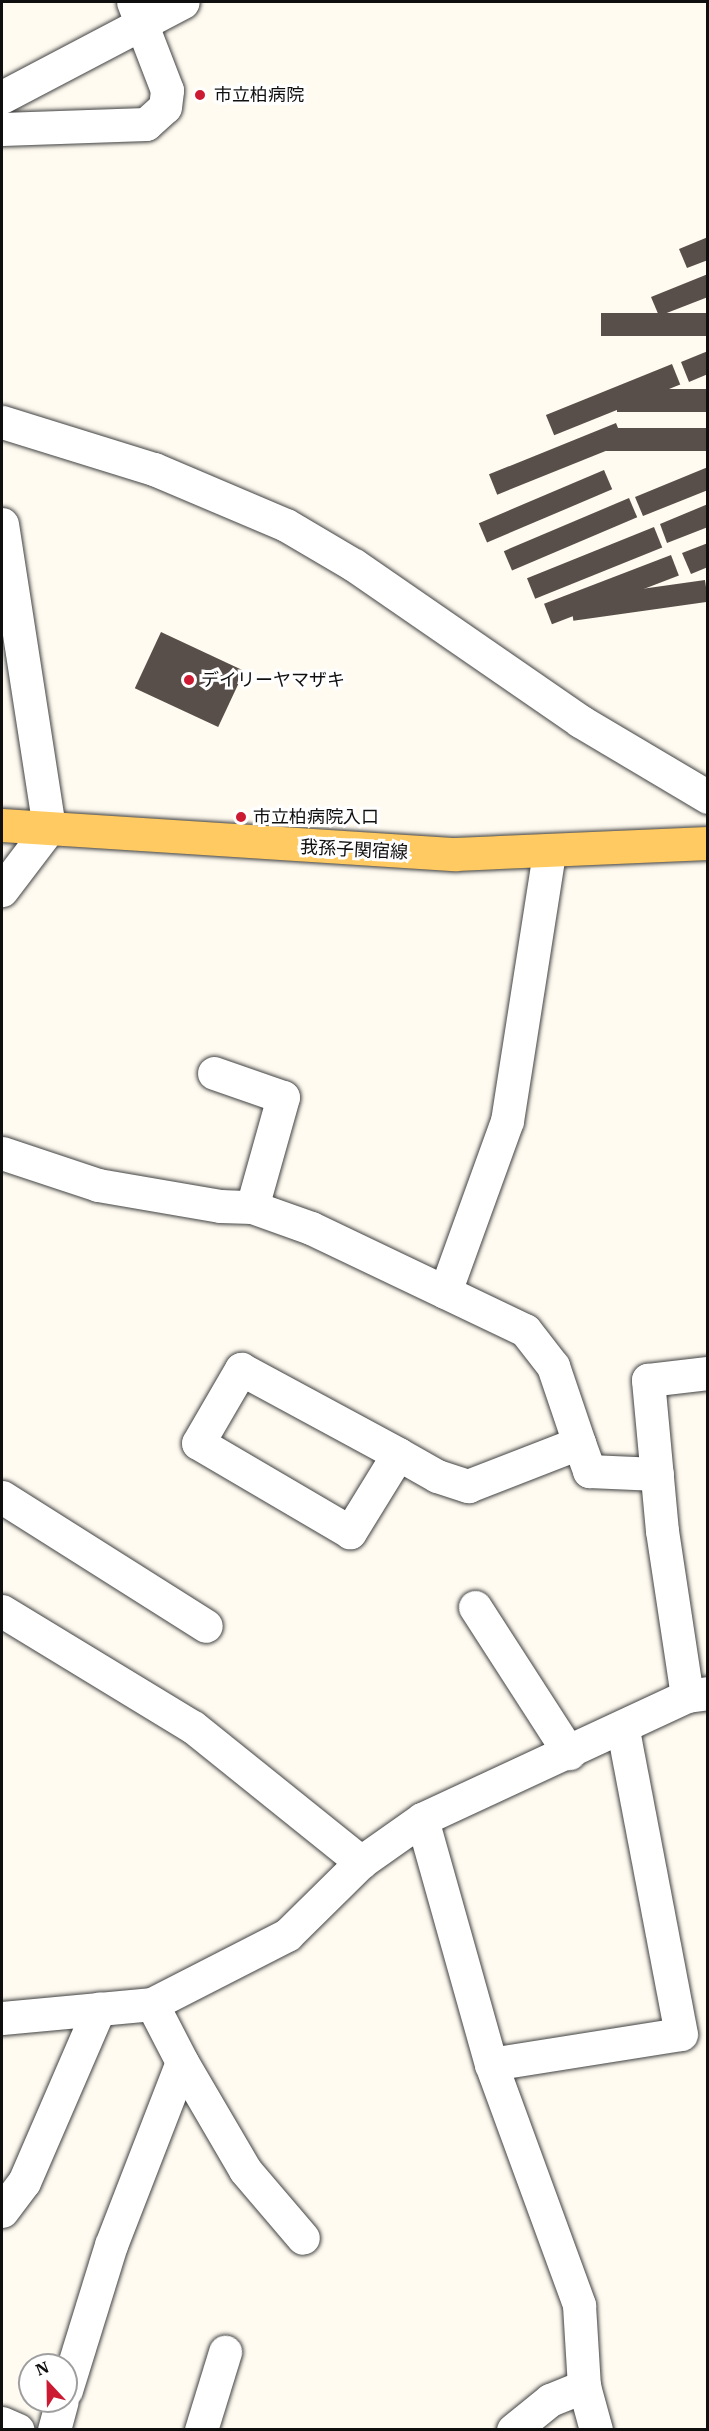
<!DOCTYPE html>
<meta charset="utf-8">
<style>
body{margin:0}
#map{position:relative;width:709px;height:2431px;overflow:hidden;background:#fffbf1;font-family:"IBM Plex Serif","Noto Sans JP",serif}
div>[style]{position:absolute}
.building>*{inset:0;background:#594f4a;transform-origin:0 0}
.roads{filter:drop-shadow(0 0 2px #424242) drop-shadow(0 0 2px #424242)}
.minor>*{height:33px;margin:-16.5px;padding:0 16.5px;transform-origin:16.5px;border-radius:16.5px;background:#fff}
.major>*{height:33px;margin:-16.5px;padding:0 16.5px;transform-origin:16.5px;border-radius:16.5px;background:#ffca61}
.dots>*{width:16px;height:16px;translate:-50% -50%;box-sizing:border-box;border:3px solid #fff;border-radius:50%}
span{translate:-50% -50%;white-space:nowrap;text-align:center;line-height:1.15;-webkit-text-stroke:6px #fff;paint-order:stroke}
.poi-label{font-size:18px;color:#0f0f0f}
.left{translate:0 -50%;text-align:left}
.street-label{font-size:18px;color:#0f0f0f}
.frame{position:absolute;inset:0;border:3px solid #0f0f0f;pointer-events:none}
.north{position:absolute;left:18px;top:2353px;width:60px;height:60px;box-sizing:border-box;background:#fff;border:2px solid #9f9f9f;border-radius:50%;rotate:338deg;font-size:16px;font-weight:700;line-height:24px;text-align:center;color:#0f0f0f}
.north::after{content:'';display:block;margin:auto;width:21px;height:27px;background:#cd1a33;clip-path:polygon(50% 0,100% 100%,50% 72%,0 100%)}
</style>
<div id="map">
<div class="building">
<div style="clip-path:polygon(708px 237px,708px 260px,687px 268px,679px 249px)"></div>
<div style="clip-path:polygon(708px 274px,708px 297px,659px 316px,651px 297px)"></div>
<div style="left:708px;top:313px;width:23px;height:107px;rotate:90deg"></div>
<div style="clip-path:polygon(708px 351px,708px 374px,689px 382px,681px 362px)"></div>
<div style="left:672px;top:364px;width:22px;height:136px;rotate:68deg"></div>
<div style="left:708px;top:389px;width:23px;height:91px;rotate:90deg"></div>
<div style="left:616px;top:423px;width:22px;height:137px;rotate:68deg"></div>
<div style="left:708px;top:428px;width:23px;height:102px;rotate:90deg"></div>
<div style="clip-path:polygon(708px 467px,708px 490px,643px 516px,635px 497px)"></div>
<div style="left:604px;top:470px;width:21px;height:136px;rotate:67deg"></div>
<div style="left:629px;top:498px;width:21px;height:136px;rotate:67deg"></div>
<div style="clip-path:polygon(708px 504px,708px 527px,667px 543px,660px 524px)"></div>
<div style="left:654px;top:527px;width:22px;height:137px;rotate:68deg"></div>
<div style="clip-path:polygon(708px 543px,708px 567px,691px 574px,682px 553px)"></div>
<div style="left:671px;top:555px;width:22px;height:136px;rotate:69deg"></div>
<div style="left:705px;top:580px;width:22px;height:136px;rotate:82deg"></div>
<div style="left:161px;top:632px;width:92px;height:62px;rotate:25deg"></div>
</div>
<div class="roads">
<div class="minor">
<div style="left:2px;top:97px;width:204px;rotate:-27.7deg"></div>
<div style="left:2px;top:129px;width:144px;rotate:-2deg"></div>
<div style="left:146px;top:124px;width:25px;rotate:-42deg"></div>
<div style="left:165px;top:107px;width:17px;rotate:-83deg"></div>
<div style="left:167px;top:90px;width:94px;rotate:-111.1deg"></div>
<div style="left:2px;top:422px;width:159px;rotate:17.2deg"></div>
<div style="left:154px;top:469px;width:143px;rotate:23deg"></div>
<div style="left:286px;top:525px;width:79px;rotate:30.5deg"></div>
<div style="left:354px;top:565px;width:275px;rotate:34.6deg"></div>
<div style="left:580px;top:721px;width:149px;rotate:30.7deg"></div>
<div style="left:2px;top:524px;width:308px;rotate:81.2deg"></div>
<div style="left:49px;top:828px;width:78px;rotate:127.2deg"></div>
<div style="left:214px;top:1073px;width:73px;rotate:19.2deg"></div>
<div style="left:283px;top:1097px;width:114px;rotate:105.7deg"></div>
<div style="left:2px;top:1153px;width:101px;rotate:18.4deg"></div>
<div style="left:98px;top:1185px;width:124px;rotate:9.8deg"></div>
<div style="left:220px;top:1206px;width:32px;rotate:2deg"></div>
<div style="left:252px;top:1207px;width:63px;rotate:19.6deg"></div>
<div style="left:311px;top:1228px;width:237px;rotate:25.5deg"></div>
<div style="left:525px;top:1330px;width:46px;rotate:52.1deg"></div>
<div style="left:553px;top:1366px;width:81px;rotate:71.3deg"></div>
<div style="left:445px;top:1292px;width:182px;rotate:-70.1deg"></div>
<div style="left:507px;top:1121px;width:271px;rotate:-81.1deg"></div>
<div style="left:398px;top:1454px;width:92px;rotate:121.6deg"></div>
<div style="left:350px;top:1532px;width:176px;rotate:-149.6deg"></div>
<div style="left:198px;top:1443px;width:86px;rotate:-59.8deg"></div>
<div style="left:241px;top:1369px;width:179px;rotate:28.4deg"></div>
<div style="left:398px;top:1454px;width:45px;rotate:29.4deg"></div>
<div style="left:437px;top:1476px;width:33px;rotate:18deg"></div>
<div style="left:468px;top:1486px;width:119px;rotate:-21.2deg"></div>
<div style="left:579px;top:1443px;width:30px;rotate:70deg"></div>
<div style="left:589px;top:1471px;width:68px;rotate:2.5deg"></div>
<div style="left:2px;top:1497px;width:241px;rotate:32.3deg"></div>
<div style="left:475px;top:1607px;width:174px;rotate:57.2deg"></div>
<div style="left:2px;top:1611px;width:223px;rotate:31.3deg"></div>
<div style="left:193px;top:1727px;width:216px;rotate:38.8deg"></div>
<div style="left:687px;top:1696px;width:167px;rotate:-98.6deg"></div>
<div style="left:662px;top:1531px;width:152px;rotate:-95.3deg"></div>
<div style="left:648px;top:1380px;width:60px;rotate:-6.7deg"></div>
<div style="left:422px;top:1819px;width:255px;rotate:74.3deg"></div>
<div style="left:491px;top:2064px;width:257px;rotate:69.9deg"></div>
<div style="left:579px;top:2305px;width:81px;rotate:86.5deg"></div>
<div style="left:584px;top:2386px;width:46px;rotate:74.7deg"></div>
<div style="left:2px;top:2018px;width:151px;rotate:-5.3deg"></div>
<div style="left:152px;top:2004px;width:152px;rotate:-27.1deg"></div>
<div style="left:287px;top:1935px;width:104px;rotate:-44.6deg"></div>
<div style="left:361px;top:1862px;width:75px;rotate:-35.2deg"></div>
<div style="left:422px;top:1819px;width:292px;rotate:-24.9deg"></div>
<div style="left:687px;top:1696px;width:21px;rotate:-8deg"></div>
<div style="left:182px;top:2062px;width:125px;rotate:59.7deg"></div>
<div style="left:245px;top:2170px;width:89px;rotate:49.5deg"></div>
<div style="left:491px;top:2064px;width:192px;rotate:-9deg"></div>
<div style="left:681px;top:2034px;width:310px;rotate:-100.8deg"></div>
<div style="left:2px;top:2211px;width:36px;rotate:-53deg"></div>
<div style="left:24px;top:2182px;width:189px;rotate:-66.6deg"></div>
<div style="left:66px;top:2390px;width:152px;rotate:-72.8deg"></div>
<div style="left:111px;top:2245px;width:196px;rotate:-68.8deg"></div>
<div style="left:182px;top:2062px;width:65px;rotate:-117.3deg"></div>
<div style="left:2px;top:2423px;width:17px;rotate:24deg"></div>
<div style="left:54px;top:2430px;width:30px;rotate:-75deg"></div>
<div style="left:201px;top:2430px;width:82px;rotate:-72.9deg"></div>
<div style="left:513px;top:2430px;width:48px;rotate:-39deg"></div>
<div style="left:550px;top:2400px;width:37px;rotate:-22deg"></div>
</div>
<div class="major">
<div style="left:2px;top:825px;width:454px;rotate:3.7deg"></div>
<div style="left:455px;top:854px;width:253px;rotate:-2.5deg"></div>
</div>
</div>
<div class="dots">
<div style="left:200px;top:95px;background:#cd1a33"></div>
<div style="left:189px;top:680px;background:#cd1a33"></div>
<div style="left:241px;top:817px;background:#cd1a33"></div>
</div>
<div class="poi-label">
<span class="left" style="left:214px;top:95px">市立柏病院</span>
<span class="left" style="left:201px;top:680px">デイリーヤマザキ</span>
<span class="left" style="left:253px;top:817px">市立柏病院入口</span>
</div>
<div class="street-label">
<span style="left:354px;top:850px;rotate:3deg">我孫子関宿線</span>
</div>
<div class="frame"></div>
<div class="north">N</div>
</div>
